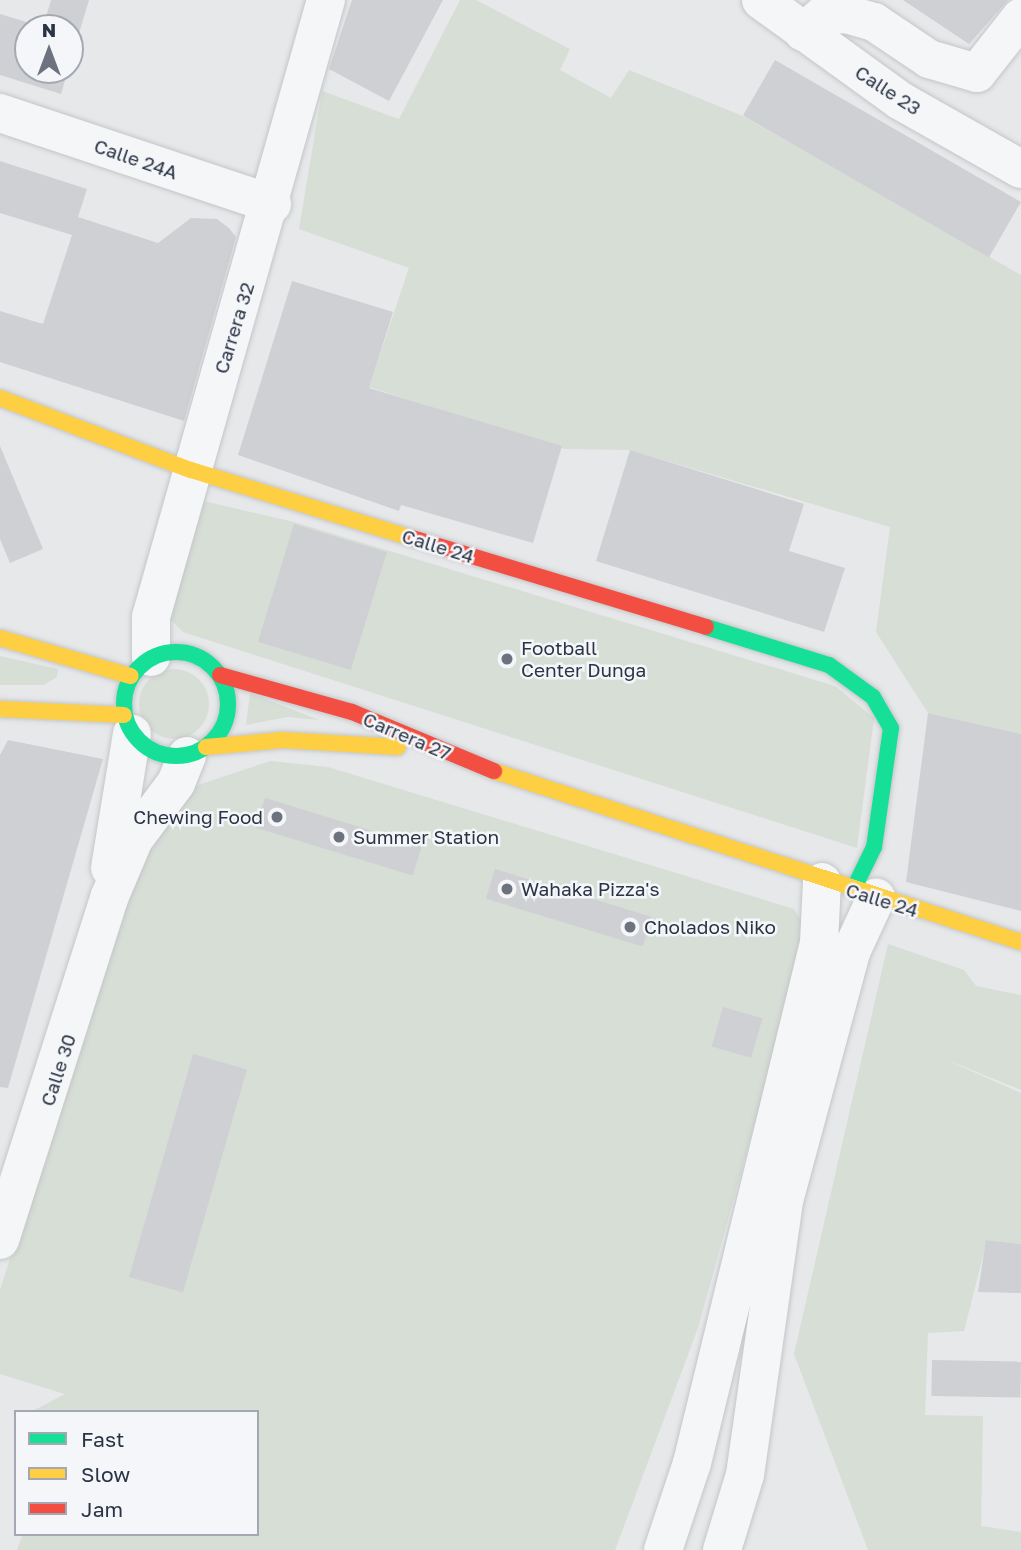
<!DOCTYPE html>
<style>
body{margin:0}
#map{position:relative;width:1021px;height:1550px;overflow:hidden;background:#e6e8ea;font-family:"Golos Text",sans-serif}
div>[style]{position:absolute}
.green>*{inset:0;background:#d6ded6}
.round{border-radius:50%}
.building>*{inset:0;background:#ced0d3;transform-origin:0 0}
.roads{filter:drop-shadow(0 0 2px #c4c6c8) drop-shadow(0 0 2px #c4c6c8)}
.street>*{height:38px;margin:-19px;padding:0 19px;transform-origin:19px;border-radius:19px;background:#f5f6f7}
.fast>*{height:16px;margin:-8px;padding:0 8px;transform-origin:8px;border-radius:8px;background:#16e098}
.fast>.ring{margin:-8px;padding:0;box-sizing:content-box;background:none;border:16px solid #16e098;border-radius:50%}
.slow>*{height:16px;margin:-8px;padding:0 8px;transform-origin:8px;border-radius:8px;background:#ffcf43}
.jam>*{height:16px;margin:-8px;padding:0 8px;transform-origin:8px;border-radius:8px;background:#f24e42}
.dots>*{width:19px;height:19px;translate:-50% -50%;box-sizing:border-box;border:4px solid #f4f6f9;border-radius:50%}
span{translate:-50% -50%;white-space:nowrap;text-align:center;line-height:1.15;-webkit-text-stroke:5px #f4f6f9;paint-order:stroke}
.street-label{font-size:19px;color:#2b3445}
.poi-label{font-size:19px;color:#2b3445}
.left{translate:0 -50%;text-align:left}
.right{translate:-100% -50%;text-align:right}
.legend{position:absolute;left:14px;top:1410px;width:245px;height:126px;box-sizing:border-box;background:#f4f6f9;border:2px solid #a4a8b1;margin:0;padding:9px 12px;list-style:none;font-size:21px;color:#2b3445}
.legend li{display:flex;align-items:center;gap:14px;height:35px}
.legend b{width:35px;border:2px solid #a4a8b1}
.north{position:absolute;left:14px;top:14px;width:70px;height:70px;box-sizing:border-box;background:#f4f6f9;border:2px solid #a4a8b1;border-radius:50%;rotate:0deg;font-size:19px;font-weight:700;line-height:28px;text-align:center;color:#2b3445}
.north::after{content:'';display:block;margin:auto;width:24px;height:32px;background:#6c737f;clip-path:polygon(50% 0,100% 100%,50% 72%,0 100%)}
</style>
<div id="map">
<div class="green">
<div style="clip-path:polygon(460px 0,476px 0,570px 49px,560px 70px,611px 98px,629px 70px,743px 116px,1021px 275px,1021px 734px,928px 713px,876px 632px,890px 527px,630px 450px,565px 449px,369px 387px,409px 268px,299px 229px,322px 91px,399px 119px)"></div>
<div style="clip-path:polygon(199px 500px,294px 522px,835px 686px,874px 718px,857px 848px,183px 632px,165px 614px)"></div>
<div style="clip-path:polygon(0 656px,58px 669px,57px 677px,44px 685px,0 685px)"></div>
<div class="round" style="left:139px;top:669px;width:70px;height:70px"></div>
<div style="clip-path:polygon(250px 693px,319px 720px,287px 717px,246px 725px)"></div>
<div style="clip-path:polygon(270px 761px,328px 767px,794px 909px,808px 931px,698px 1328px,615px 1550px,17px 1550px,23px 1534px,257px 1534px,257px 1412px,31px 1412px,65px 1394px,0 1374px,0 1290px,136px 861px,170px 806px,198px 785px)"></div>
<div style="clip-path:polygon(888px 944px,964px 970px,976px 986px,1021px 995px,1021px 1090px,942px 1058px,1021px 1093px,1021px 1244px,987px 1240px,964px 1331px,928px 1333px,925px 1415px,983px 1416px,981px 1526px,1021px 1532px,1021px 1550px,868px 1550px,794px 1354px)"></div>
</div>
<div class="building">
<div style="clip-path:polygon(51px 0,89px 0,70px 63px,70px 28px,28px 28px,28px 70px,68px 70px,61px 94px,0 75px,0 14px,43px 27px)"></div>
<div style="clip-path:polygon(352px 0,443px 0,389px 101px,329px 69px)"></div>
<div style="clip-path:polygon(903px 0,1008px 0,969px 44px)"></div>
<div style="left:775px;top:60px;width:284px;height:64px;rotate:30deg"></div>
<div style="clip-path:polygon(0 161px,87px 189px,78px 217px,158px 243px,191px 218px,217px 219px,229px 228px,236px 237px,184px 421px,0 362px,0 311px,43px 324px,72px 235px,0 213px)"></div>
<div style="clip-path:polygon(292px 281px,393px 312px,369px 388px,562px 446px,533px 543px,401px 505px,399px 511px,238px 455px)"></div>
<div style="clip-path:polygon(0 446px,43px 549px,10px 563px,0 539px)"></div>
<div style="clip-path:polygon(630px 450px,804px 504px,789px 551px,845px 568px,824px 632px,596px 561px)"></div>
<div style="left:294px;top:524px;width:97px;height:123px;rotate:17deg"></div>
<div style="clip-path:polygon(928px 713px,1021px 734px,1021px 911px,906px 882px)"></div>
<div style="clip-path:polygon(8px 740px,103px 759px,8px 1088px,0 1087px,0 755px)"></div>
<div style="left:265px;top:798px;width:164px;height:31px;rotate:17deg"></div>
<div style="left:495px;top:869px;width:164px;height:31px;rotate:17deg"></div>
<div style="left:723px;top:1007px;width:41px;height:41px;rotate:16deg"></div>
<div style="left:193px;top:1054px;width:56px;height:232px;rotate:16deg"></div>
<div style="clip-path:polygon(986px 1240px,1021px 1244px,1021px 1293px,978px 1292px)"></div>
<div style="left:932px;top:1360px;width:89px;height:36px;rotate:1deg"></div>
</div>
<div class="roads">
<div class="street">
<div style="left:761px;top:0;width:170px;rotate:35.9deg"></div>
<div style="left:899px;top:100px;width:140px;rotate:29.5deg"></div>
<div style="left:803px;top:32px;width:26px;rotate:-40deg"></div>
<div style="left:823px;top:15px;width:23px;rotate:-2deg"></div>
<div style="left:846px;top:14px;width:29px;rotate:16deg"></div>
<div style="left:874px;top:22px;width:66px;rotate:33.9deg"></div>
<div style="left:929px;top:59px;width:50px;rotate:16.3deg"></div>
<div style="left:977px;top:73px;width:71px;rotate:-51.8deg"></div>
<div style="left:0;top:113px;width:287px;rotate:18.5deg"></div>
<div style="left:151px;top:657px;width:40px;rotate:-90deg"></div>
<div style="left:151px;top:617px;width:641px;rotate:-74.17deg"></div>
<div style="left:110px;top:868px;width:136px;rotate:-80.7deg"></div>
<div style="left:0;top:1240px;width:359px;rotate:-72.3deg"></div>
<div style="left:109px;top:898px;width:64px;rotate:-67deg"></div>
<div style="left:134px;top:839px;width:70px;rotate:-53.1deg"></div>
<div style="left:176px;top:783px;width:29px;rotate:-68deg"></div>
<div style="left:663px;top:1550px;width:92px;rotate:-71.6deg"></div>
<div style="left:692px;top:1463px;width:535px;rotate:-76.28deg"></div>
<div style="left:819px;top:943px;width:61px;rotate:-87.2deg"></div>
<div style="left:722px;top:1550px;width:78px;rotate:-73deg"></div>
<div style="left:745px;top:1475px;width:277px;rotate:-81.9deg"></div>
<div style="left:784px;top:1201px;width:258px;rotate:-74.9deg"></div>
<div style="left:851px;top:952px;width:60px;rotate:-65.2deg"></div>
</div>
<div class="fast">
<div style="left:706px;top:627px;width:129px;rotate:17.2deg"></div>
<div style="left:829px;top:665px;width:54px;rotate:36deg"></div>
<div style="left:873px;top:697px;width:36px;rotate:60deg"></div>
<div style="left:891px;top:728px;width:120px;rotate:98.1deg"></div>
<div style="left:874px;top:847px;width:48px;rotate:116deg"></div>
<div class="ring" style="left:124px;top:652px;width:88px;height:88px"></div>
</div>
<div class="slow">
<div style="left:0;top:398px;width:204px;rotate:20.7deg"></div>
<div style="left:191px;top:470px;width:231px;rotate:17.1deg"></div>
<div style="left:0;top:638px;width:136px;rotate:16.2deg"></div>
<div style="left:0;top:709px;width:124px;rotate:2.8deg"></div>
<div style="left:206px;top:747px;width:77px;rotate:-5.2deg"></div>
<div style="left:283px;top:740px;width:115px;rotate:3.5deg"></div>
<div style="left:494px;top:771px;width:554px;rotate:17.98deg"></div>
</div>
<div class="jam">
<div style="left:412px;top:538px;width:307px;rotate:16.8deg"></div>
<div style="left:220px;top:675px;width:137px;rotate:15.7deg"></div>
<div style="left:352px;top:712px;width:154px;rotate:22.6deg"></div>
</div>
</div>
<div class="dots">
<div style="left:507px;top:659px;background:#6c737f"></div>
<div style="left:277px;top:817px;background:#6c737f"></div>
<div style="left:339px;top:837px;background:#6c737f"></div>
<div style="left:507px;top:889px;background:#6c737f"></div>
<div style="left:630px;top:927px;background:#6c737f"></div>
</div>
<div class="street-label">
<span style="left:888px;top:90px;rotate:33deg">Calle 23</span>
<span style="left:136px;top:159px;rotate:19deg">Calle 24A</span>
<span style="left:234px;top:328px;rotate:-73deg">Carrera 32</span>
<span style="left:438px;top:546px;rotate:17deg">Calle 24</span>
<span style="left:407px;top:736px;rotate:23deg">Carrera 27</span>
<span style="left:882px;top:900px;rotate:17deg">Calle 24</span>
<span style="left:58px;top:1070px;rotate:-72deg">Calle 30</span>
</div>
<div class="poi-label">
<span class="left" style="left:521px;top:659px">Football<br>Center Dunga</span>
<span class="right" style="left:263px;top:817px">Chewing Food</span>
<span class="left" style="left:353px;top:837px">Summer Station</span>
<span class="left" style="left:521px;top:889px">Wahaka Pizza's</span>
<span class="left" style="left:644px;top:927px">Cholados Niko</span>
</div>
<ul class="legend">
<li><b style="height:9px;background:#16e098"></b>Fast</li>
<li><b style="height:9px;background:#ffcf43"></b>Slow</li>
<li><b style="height:9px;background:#f24e42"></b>Jam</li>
</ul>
<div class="north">N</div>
</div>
